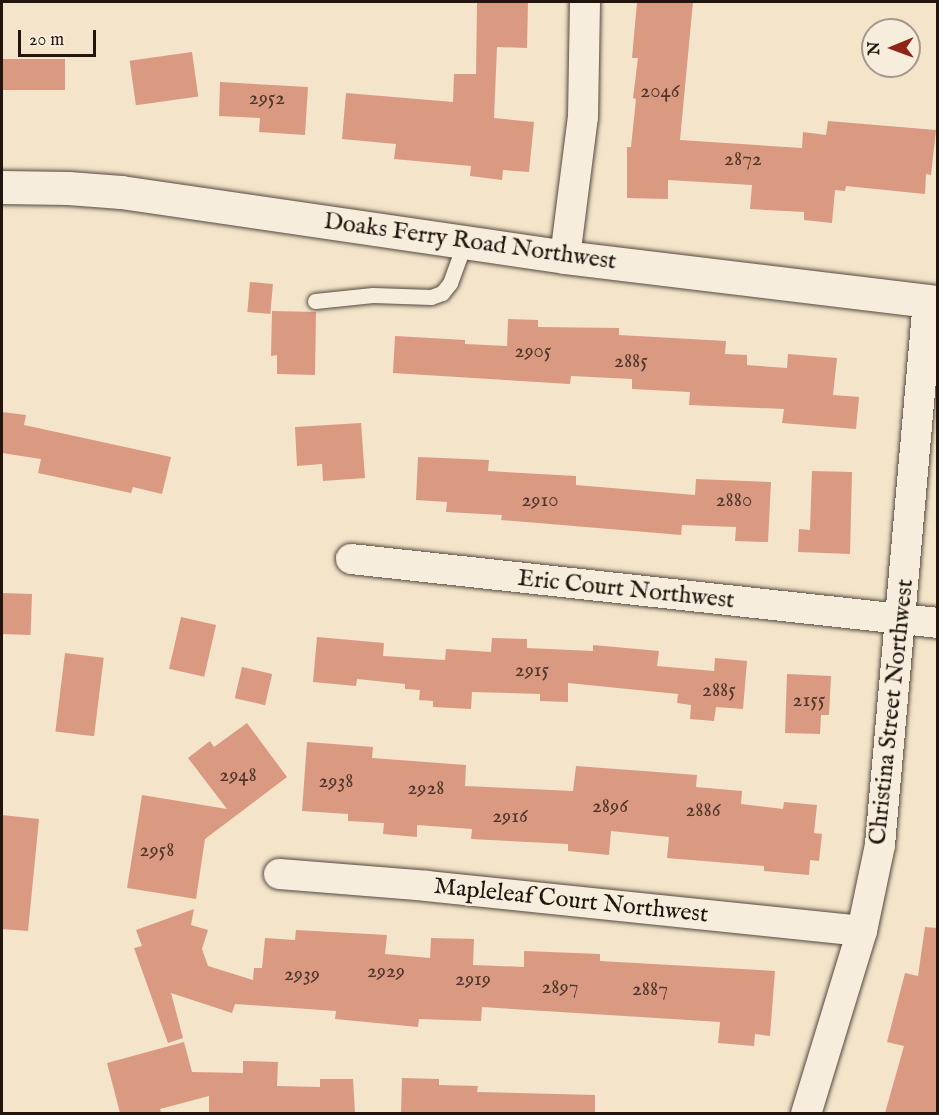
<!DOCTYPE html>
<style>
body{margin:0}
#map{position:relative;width:939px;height:1115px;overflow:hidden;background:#f3e4ca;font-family:"IM FELL English",serif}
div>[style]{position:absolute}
.building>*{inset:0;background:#da9a82;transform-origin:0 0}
.roads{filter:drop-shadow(0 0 2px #56493c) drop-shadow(0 0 2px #56493c)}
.service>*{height:15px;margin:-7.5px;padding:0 7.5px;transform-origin:7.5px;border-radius:7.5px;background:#f7eddd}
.minor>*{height:30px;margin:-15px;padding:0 15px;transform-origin:15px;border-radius:15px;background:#f7eddd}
.secondary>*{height:33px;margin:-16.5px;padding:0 16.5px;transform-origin:16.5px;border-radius:16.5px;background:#f7eddd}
span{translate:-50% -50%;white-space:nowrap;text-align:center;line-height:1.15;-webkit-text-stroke:5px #f7eddd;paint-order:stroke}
.number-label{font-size:21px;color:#50362a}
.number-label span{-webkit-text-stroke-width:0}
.street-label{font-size:24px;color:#22150d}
.frame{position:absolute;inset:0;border:3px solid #22150d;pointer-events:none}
.north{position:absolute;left:861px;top:18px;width:60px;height:60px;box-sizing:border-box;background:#f7eddd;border:2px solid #a2978a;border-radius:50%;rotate:269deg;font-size:16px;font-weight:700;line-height:24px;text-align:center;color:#22150d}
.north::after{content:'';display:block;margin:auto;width:21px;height:27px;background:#8f2418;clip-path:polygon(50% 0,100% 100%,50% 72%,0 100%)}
.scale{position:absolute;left:18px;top:30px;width:78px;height:27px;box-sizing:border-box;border:3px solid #22150d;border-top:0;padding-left:8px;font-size:18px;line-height:21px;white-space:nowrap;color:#22150d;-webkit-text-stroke:4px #f7eddd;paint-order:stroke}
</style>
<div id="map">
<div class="building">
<div style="clip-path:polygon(477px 2px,528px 2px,527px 48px,497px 47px,494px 118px,534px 122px,529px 172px,503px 170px,502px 180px,470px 176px,471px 166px,394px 159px,396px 144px,342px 139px,346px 93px,453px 102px,454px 74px,476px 74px)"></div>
<div style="clip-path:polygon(637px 2px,693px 2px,680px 140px,802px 148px,803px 132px,826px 135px,828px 121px,936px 130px,931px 175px,926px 174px,925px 194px,846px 186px,845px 191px,835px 190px,832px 223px,804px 220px,804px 212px,750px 209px,752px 185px,668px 180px,668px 199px,627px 198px,627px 147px,631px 147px,636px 99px,633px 98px,638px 58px,632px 58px)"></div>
<div style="left:192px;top:52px;width:45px;height:63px;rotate:82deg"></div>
<div style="left:65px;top:59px;width:31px;height:63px;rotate:90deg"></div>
<div style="clip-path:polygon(220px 82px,308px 87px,305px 135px,259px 132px,260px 118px,219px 116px)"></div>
<div style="left:250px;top:282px;width:23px;height:30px;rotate:5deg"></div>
<div style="clip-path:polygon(272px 311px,316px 312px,315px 375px,277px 374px,277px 355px,271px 356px)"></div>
<div style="clip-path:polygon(508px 319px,538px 320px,538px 327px,619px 328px,619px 335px,726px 341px,725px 354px,747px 355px,747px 365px,787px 368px,788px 354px,837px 358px,833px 395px,859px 397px,856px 429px,782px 423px,784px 409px,689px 405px,690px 392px,632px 389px,632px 379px,571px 376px,570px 384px,393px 373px,395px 336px,465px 340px,465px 344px,507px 346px)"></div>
<div style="clip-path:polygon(2px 412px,26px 415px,24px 425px,171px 457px,162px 494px,133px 487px,131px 493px,38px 473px,41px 459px,2px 453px)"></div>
<div style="clip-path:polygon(361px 423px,365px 478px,323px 481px,322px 464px,297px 466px,295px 427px)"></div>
<div style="clip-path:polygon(418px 457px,489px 460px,488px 471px,576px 476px,576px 485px,695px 495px,696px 479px,771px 482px,768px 542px,735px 541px,736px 527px,682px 525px,681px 535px,501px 520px,502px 515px,446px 512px,447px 502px,416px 500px)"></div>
<div style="clip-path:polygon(812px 471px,852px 472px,850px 554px,798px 552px,799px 529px,810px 530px)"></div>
<div style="left:2px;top:593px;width:30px;height:41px;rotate:2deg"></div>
<div style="left:181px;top:617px;width:36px;height:53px;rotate:13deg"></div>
<div style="clip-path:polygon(317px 637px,384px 643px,383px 656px,445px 660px,446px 649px,491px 652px,492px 638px,527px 639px,527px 648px,593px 651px,593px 645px,659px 651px,657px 666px,714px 671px,715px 658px,747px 661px,743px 709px,716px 707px,714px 721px,690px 719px,691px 705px,677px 703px,678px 694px,568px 683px,568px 702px,540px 701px,540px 694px,472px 692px,471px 709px,433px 707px,433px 701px,419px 700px,420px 690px,405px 689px,405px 684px,357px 679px,356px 686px,313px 682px)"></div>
<div style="left:65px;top:653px;width:39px;height:79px;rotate:7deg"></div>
<div style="left:242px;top:667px;width:31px;height:32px;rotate:13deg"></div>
<div style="clip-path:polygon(787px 674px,831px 676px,829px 715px,821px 715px,820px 734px,785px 733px)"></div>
<div style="clip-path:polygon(247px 723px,287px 777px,205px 839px,196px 899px,127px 888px,142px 795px,227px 809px,188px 758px,210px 741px,214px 747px)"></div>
<div style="clip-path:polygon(307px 742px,373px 747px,372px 758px,466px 765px,465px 786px,573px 791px,576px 766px,697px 775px,696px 787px,742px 791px,741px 804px,783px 809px,784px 802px,817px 805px,814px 833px,822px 834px,819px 861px,810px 860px,809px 875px,764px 871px,764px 866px,667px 858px,669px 837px,611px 831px,609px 855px,568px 851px,568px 844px,471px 839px,472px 829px,417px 825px,417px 837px,383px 834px,384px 823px,348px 821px,348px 814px,302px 811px)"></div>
<div style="clip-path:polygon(2px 815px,39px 819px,28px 931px,2px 929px)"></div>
<div style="clip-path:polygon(194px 909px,191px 925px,208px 930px,202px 949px,208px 966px,253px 980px,254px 968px,262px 968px,265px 938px,295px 940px,296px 930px,387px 935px,385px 954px,430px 958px,431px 938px,474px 939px,473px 965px,524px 967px,524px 951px,600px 954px,600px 961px,775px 971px,770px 1036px,755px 1034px,754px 1046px,718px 1043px,720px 1022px,482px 1007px,481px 1021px,419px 1019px,418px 1027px,335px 1019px,336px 1011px,235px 1004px,232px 1013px,171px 993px,183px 1038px,168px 1043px,134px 948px,142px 946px,136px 930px)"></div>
<div style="clip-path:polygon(925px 927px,938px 928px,938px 1113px,885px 1113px,904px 1046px,887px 1042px,905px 973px,918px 976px)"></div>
<div style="clip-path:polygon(184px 1042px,192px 1072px,243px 1073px,243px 1061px,278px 1062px,277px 1086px,320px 1087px,320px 1079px,353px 1079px,355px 1113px,209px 1113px,209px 1096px,160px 1109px,161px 1113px,120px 1113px,107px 1063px)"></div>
<div style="clip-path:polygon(402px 1078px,439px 1079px,439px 1085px,478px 1086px,477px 1092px,595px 1095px,595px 1113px,401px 1113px)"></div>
</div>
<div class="roads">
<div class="service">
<div style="left:315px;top:301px;width:58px;rotate:-5.9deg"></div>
<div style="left:373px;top:295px;width:58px;rotate:2deg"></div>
<div style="left:431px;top:297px;width:12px;rotate:-20deg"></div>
<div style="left:442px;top:293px;width:13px;rotate:-51deg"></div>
<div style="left:450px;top:283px;width:44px;rotate:-69.9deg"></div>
</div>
<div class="minor">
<div style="left:565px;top:257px;width:141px;rotate:-82.7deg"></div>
<div style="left:583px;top:117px;width:115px;rotate:-89deg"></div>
<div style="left:351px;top:559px;width:590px;rotate:6.22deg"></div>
<div style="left:279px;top:874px;width:148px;rotate:4.6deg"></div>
<div style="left:427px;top:886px;width:437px;rotate:5.9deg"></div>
<div style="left:806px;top:1114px;width:191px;rotate:-73deg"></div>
<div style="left:862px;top:931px;width:88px;rotate:-78.2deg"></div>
<div style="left:880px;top:845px;width:546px;rotate:-84.96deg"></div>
</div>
<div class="secondary">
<div style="left:2px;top:187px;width:66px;rotate:0.9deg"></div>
<div style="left:68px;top:188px;width:53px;rotate:4.3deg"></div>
<div style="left:121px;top:192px;width:449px;rotate:8.3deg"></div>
<div style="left:565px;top:257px;width:376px;rotate:6.9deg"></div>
</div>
</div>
<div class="number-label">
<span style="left:660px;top:92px">2046</span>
<span style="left:267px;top:99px">2952</span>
<span style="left:743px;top:160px">2872</span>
<span style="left:533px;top:352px">2905</span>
<span style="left:631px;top:362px">2885</span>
<span style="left:540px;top:501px">2910</span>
<span style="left:734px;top:501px">2880</span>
<span style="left:532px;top:671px">2915</span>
<span style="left:719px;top:691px">2885</span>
<span style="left:809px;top:701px">2155</span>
<span style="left:238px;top:776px">2948</span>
<span style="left:336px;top:782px">2938</span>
<span style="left:426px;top:789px">2928</span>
<span style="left:610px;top:807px">2896</span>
<span style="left:703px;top:811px">2886</span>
<span style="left:510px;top:817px">2916</span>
<span style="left:157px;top:851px">2958</span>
<span style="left:386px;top:972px">2929</span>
<span style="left:302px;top:975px">2939</span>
<span style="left:473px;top:980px">2919</span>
<span style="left:560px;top:988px">2897</span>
<span style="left:650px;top:990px">2887</span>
</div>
<div class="street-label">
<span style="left:470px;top:242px;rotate:8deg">Doaks Ferry Road Northwest</span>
<span style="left:626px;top:590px;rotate:6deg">Eric Court Northwest</span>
<span style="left:892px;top:712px;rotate:-84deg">Christina Street Northwest</span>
<span style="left:571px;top:901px;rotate:6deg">Mapleleaf Court Northwest</span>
</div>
<div class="frame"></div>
<div class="north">N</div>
<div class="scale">20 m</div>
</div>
